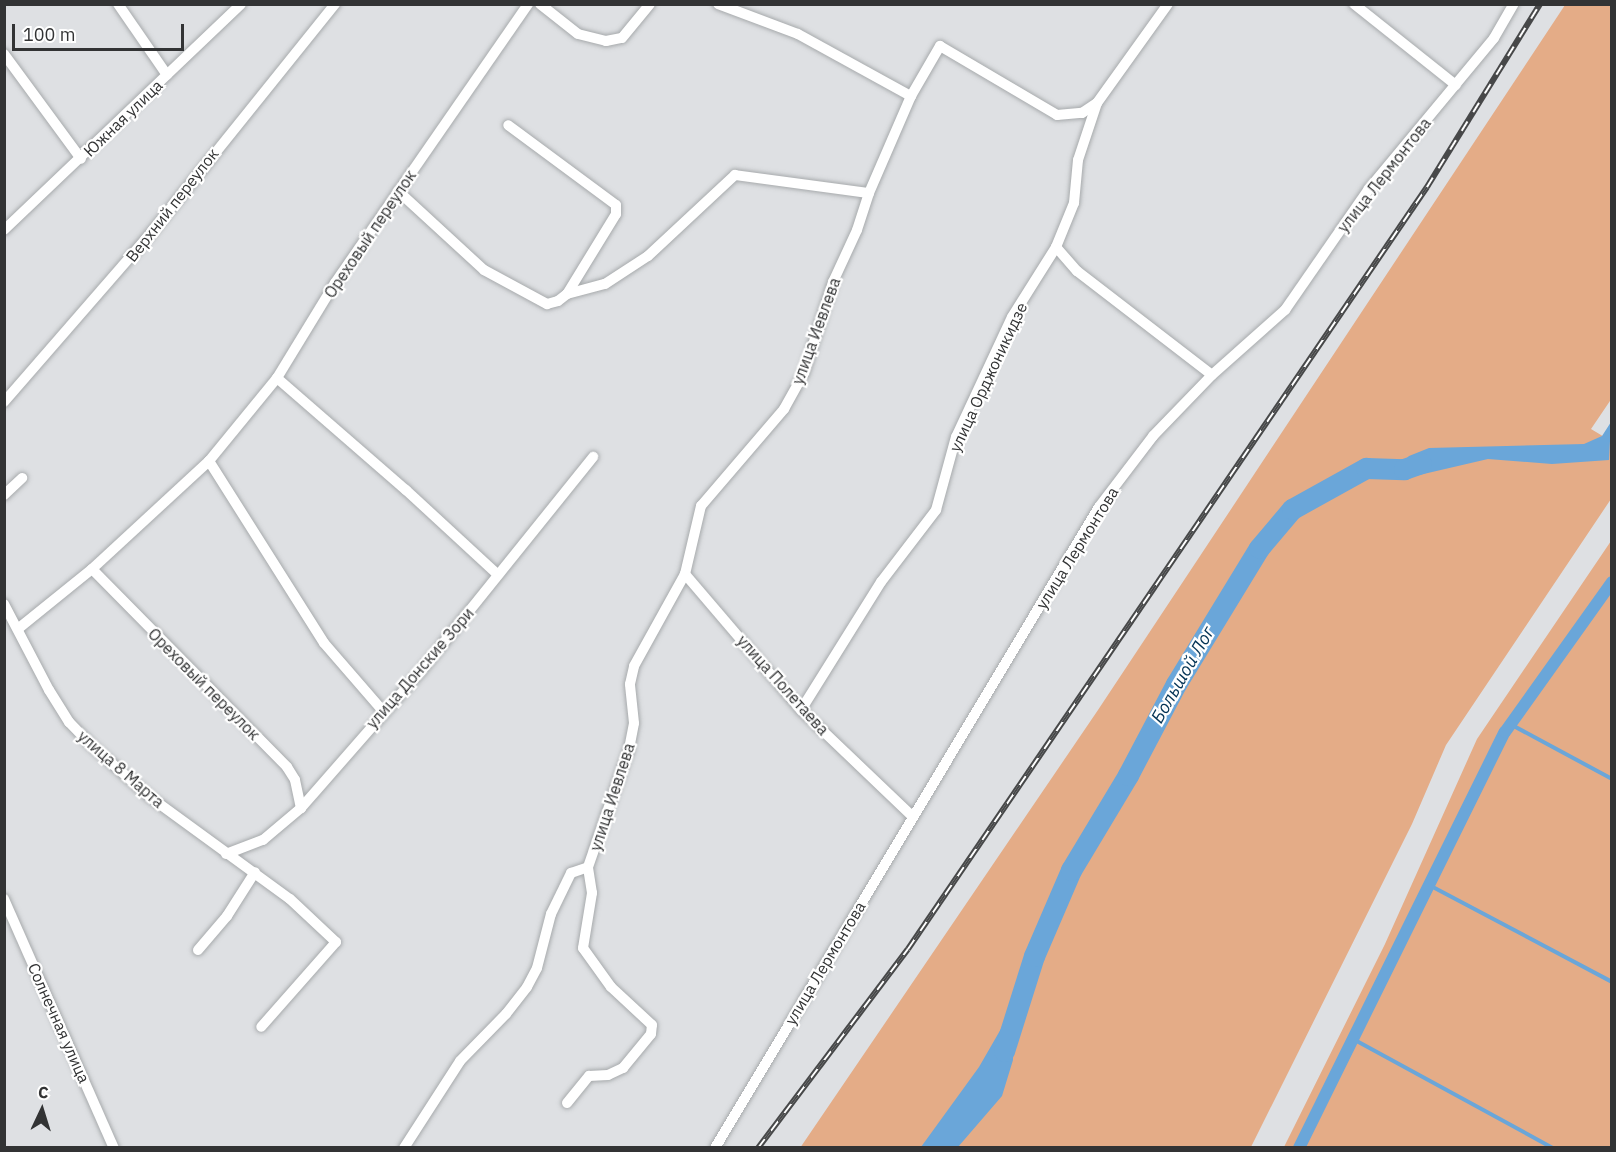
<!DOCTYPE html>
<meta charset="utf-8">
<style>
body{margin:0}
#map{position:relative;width:1616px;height:1152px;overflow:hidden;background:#dee0e3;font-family:"IBM Plex Sans",sans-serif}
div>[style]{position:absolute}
.green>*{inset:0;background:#e4ac87}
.water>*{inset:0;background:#6aa6d9}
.stream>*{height:4px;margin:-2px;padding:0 2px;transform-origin:2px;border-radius:2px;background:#6aa6d9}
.canal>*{height:12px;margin:-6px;padding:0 6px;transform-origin:6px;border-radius:6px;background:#6aa6d9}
.river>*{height:21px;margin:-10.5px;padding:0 10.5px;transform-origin:10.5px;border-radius:10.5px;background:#6aa6d9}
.roads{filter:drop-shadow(0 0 2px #a7aaac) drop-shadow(0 0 2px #a7aaac)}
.minor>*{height:10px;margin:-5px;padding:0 5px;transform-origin:5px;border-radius:5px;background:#fff}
.rail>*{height:6px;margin-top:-3px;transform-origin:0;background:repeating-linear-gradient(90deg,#fff 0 11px,#474849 0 22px);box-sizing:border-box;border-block:2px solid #474849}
span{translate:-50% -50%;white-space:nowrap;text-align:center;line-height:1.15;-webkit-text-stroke:4.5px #fff;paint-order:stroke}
.street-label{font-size:16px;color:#323334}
.water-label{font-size:18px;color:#033355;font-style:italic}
.frame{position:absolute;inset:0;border:6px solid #323334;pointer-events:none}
.north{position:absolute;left:12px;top:1080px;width:60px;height:60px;-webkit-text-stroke:4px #fff;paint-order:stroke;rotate:4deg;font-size:16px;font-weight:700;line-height:24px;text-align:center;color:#323334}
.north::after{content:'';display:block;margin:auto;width:21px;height:27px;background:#323334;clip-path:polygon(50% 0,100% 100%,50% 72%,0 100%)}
.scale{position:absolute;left:12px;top:24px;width:172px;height:27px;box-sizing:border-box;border:3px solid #323334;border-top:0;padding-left:8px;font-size:18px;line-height:21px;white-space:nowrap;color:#323334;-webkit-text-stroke:4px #fff;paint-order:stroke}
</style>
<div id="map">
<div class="green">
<div style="clip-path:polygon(1565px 5px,1611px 5px,1612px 398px,1591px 429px,1611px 441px,1611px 499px,1446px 745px,1412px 824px,1251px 1147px,800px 1148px,1098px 710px)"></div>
<div style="clip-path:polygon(1611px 541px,1611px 1147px,1284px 1147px,1385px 944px,1477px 739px)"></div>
</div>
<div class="water">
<div style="clip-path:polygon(1611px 422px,1609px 460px,1552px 464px,1488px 459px,1415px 476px,1395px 469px,1409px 456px,1429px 448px,1584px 444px,1602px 436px)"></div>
<div style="clip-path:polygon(1013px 1008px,1013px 1060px,1002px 1096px,958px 1147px,921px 1147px,979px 1067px)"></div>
</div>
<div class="stream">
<div style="left:1510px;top:724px;width:116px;rotate:28.3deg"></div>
<div style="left:1429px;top:885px;width:207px;rotate:27.9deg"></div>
<div style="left:1353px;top:1039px;width:228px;rotate:28.6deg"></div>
</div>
<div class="canal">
<div style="left:1299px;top:1148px;width:464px;rotate:-63.7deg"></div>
<div style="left:1505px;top:732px;width:184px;rotate:-54.5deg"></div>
</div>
<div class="river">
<div style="left:1004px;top:1051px;width:100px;rotate:-72.5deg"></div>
<div style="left:1034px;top:956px;width:94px;rotate:-66.7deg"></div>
<div style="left:1071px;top:870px;width:111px;rotate:-59deg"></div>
<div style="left:1128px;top:775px;width:103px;rotate:-62.2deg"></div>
<div style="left:1176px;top:684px;width:159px;rotate:-58.6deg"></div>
<div style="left:1259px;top:548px;width:51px;rotate:-49.8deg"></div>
<div style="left:1292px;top:509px;width:85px;rotate:-29deg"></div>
<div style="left:1366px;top:468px;width:38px;rotate:2deg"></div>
<div style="left:1404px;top:469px;width:18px;rotate:-19deg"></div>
</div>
<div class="roads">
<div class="minor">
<div style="left:118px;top:4px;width:86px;rotate:55.4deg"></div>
<div style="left:540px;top:4px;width:48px;rotate:38.3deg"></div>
<div style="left:578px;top:34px;width:29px;rotate:14deg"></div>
<div style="left:606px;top:41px;width:16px;rotate:-11deg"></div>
<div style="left:622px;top:38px;width:44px;rotate:-50.5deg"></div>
<div style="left:718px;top:4px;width:85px;rotate:20.6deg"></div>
<div style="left:798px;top:34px;width:129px;rotate:28.8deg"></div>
<div style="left:1354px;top:4px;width:130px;rotate:38.5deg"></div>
<div style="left:4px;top:54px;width:130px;rotate:53.7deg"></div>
<div style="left:398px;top:191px;width:117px;rotate:42.6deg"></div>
<div style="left:484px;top:270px;width:72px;rotate:28.4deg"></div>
<div style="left:547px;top:304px;width:11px;rotate:-15deg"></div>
<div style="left:558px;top:301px;width:11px;rotate:-38deg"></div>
<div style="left:567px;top:294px;width:94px;rotate:-58.5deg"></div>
<div style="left:616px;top:214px;width:9px;rotate:-90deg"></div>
<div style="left:616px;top:205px;width:134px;rotate:-143.5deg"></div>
<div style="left:4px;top:230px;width:327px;rotate:-43.6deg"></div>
<div style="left:1056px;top:247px;width:32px;rotate:49deg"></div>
<div style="left:1077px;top:271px;width:170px;rotate:37.6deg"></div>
<div style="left:567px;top:294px;width:39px;rotate:-15deg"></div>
<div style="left:605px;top:284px;width:51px;rotate:-33.1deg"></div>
<div style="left:648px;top:256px;width:119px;rotate:-43deg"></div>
<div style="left:735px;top:175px;width:135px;rotate:7.7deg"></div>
<div style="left:277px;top:378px;width:171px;rotate:41deg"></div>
<div style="left:406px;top:490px;width:125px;rotate:42.7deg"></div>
<div style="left:4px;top:402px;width:224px;rotate:-49deg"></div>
<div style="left:151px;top:233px;width:294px;rotate:-51.2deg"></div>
<div style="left:209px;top:461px;width:215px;rotate:57.7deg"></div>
<div style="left:324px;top:643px;width:90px;rotate:49.1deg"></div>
<div style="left:4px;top:495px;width:25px;rotate:-43deg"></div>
<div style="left:92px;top:569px;width:278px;rotate:45.4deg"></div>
<div style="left:287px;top:767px;width:15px;rotate:58deg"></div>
<div style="left:295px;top:780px;width:29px;rotate:78deg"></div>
<div style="left:685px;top:574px;width:179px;rotate:49.5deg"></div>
<div style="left:801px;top:710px;width:153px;rotate:43.7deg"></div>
<div style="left:4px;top:604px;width:97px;rotate:62.4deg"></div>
<div style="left:49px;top:690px;width:38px;rotate:58deg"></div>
<div style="left:69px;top:722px;width:30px;rotate:46deg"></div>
<div style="left:90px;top:744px;width:80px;rotate:41.5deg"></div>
<div style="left:150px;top:797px;width:173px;rotate:36.1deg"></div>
<div style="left:290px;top:899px;width:63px;rotate:43.1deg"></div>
<div style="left:336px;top:942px;width:113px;rotate:131.4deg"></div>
<div style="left:19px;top:628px;width:94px;rotate:-38.9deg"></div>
<div style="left:92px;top:569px;width:159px;rotate:-42.7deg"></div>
<div style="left:209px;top:461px;width:107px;rotate:-50.7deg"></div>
<div style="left:277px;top:378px;width:111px;rotate:-58.6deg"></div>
<div style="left:335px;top:283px;width:339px;rotate:-55.3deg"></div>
<div style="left:801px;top:710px;width:151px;rotate:-58deg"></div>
<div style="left:881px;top:582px;width:91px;rotate:-52.6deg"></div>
<div style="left:936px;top:510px;width:76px;rotate:-74.7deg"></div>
<div style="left:956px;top:437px;width:132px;rotate:-65deg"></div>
<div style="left:1012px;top:317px;width:83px;rotate:-57.8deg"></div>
<div style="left:1056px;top:247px;width:48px;rotate:-67.8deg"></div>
<div style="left:1074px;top:203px;width:43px;rotate:-84.7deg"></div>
<div style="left:1078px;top:160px;width:60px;rotate:-71.6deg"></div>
<div style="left:1097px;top:103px;width:122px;rotate:-54.4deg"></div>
<div style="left:226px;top:854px;width:40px;rotate:-21deg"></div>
<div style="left:263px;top:840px;width:50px;rotate:-40.1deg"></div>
<div style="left:301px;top:808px;width:182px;rotate:-48.8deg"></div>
<div style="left:421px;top:671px;width:275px;rotate:-51.2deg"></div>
<div style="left:4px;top:899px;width:272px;rotate:66.2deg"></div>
<div style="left:198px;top:950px;width:45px;rotate:-49.5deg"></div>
<div style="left:227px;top:916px;width:52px;rotate:-57.5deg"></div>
<div style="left:567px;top:1103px;width:35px;rotate:-51deg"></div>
<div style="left:589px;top:1076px;width:19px;rotate:-3deg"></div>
<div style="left:608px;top:1075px;width:17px;rotate:-25deg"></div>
<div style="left:623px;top:1068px;width:44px;rotate:-50.5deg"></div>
<div style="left:651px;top:1034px;width:9px;rotate:-84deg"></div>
<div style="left:652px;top:1025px;width:56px;rotate:-137.2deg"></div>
<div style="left:611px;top:987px;width:48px;rotate:-125.7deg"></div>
<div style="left:583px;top:948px;width:56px;rotate:-80.7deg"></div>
<div style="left:592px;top:893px;width:26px;rotate:-99deg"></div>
<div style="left:404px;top:1148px;width:103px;rotate:-57.2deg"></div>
<div style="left:460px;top:1061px;width:66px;rotate:-45.6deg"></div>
<div style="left:506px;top:1014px;width:34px;rotate:-52deg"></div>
<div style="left:527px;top:987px;width:21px;rotate:-62deg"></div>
<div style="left:537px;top:968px;width:56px;rotate:-75.5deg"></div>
<div style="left:551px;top:914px;width:46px;rotate:-64deg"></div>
<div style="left:571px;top:873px;width:18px;rotate:-19deg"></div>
<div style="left:588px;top:867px;width:125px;rotate:-70.8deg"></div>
<div style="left:629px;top:749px;width:26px;rotate:-79deg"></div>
<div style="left:634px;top:723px;width:39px;rotate:-96deg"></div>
<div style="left:630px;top:684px;width:18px;rotate:-77deg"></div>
<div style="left:634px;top:666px;width:105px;rotate:-61deg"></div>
<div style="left:685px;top:574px;width:70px;rotate:-76.8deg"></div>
<div style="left:701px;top:506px;width:128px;rotate:-49.4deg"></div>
<div style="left:784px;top:409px;width:41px;rotate:-60.9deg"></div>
<div style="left:804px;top:373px;width:96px;rotate:-72.3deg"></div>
<div style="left:833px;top:282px;width:57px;rotate:-65.2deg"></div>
<div style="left:857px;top:230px;width:39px;rotate:-72deg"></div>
<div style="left:869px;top:193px;width:106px;rotate:-66.6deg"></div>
<div style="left:911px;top:96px;width:58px;rotate:-59.9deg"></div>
<div style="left:940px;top:46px;width:136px;rotate:30.5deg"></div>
<div style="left:1057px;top:115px;width:25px;rotate:-5deg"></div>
<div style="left:1082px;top:113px;width:18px;rotate:-34deg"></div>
<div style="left:715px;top:1148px;width:747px;rotate:-59.08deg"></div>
<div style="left:1099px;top:507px;width:89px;rotate:-52.7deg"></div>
<div style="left:1153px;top:436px;width:85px;rotate:-46deg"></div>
<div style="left:1212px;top:375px;width:98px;rotate:-41.7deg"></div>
<div style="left:1285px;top:310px;width:146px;rotate:-55.3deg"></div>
<div style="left:1368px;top:190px;width:197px;rotate:-50.3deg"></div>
<div style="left:1494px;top:38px;width:39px;rotate:-60deg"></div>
</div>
</div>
<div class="rail">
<div style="left:758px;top:1148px;width:249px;rotate:-53deg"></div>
<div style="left:908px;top:949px;width:922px;rotate:-55.74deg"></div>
<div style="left:1427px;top:187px;width:215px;rotate:-58.3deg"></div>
</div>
<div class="street-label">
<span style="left:123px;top:118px;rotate:-44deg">Южная улица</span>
<span style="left:1384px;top:175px;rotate:-52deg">улица Лермонтова</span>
<span style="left:172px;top:205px;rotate:-52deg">Верхний переулок</span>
<span style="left:370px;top:234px;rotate:-56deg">Ореховый переулок</span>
<span style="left:816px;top:331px;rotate:-70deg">улица Иевлева</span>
<span style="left:988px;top:377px;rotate:-65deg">улица Орджоникидзе</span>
<span style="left:1077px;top:548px;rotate:-58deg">улица Лермонтова</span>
<span style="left:420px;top:668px;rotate:-49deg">улица Донские Зори</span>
<span style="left:204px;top:684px;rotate:45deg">Ореховый переулок</span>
<span style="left:783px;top:685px;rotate:48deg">улица Полетаева</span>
<span style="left:121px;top:769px;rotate:41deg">улица 8 Марта</span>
<span style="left:612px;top:797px;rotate:-72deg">улица Иевлева</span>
<span style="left:825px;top:963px;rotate:-59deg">улица Лермонтова</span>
<span style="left:59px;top:1023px;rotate:66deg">Солнечная улица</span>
</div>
<div class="water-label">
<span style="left:1183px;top:675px;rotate:-60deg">Большой Лог</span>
</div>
<div class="frame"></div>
<div class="north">С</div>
<div class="scale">100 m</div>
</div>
